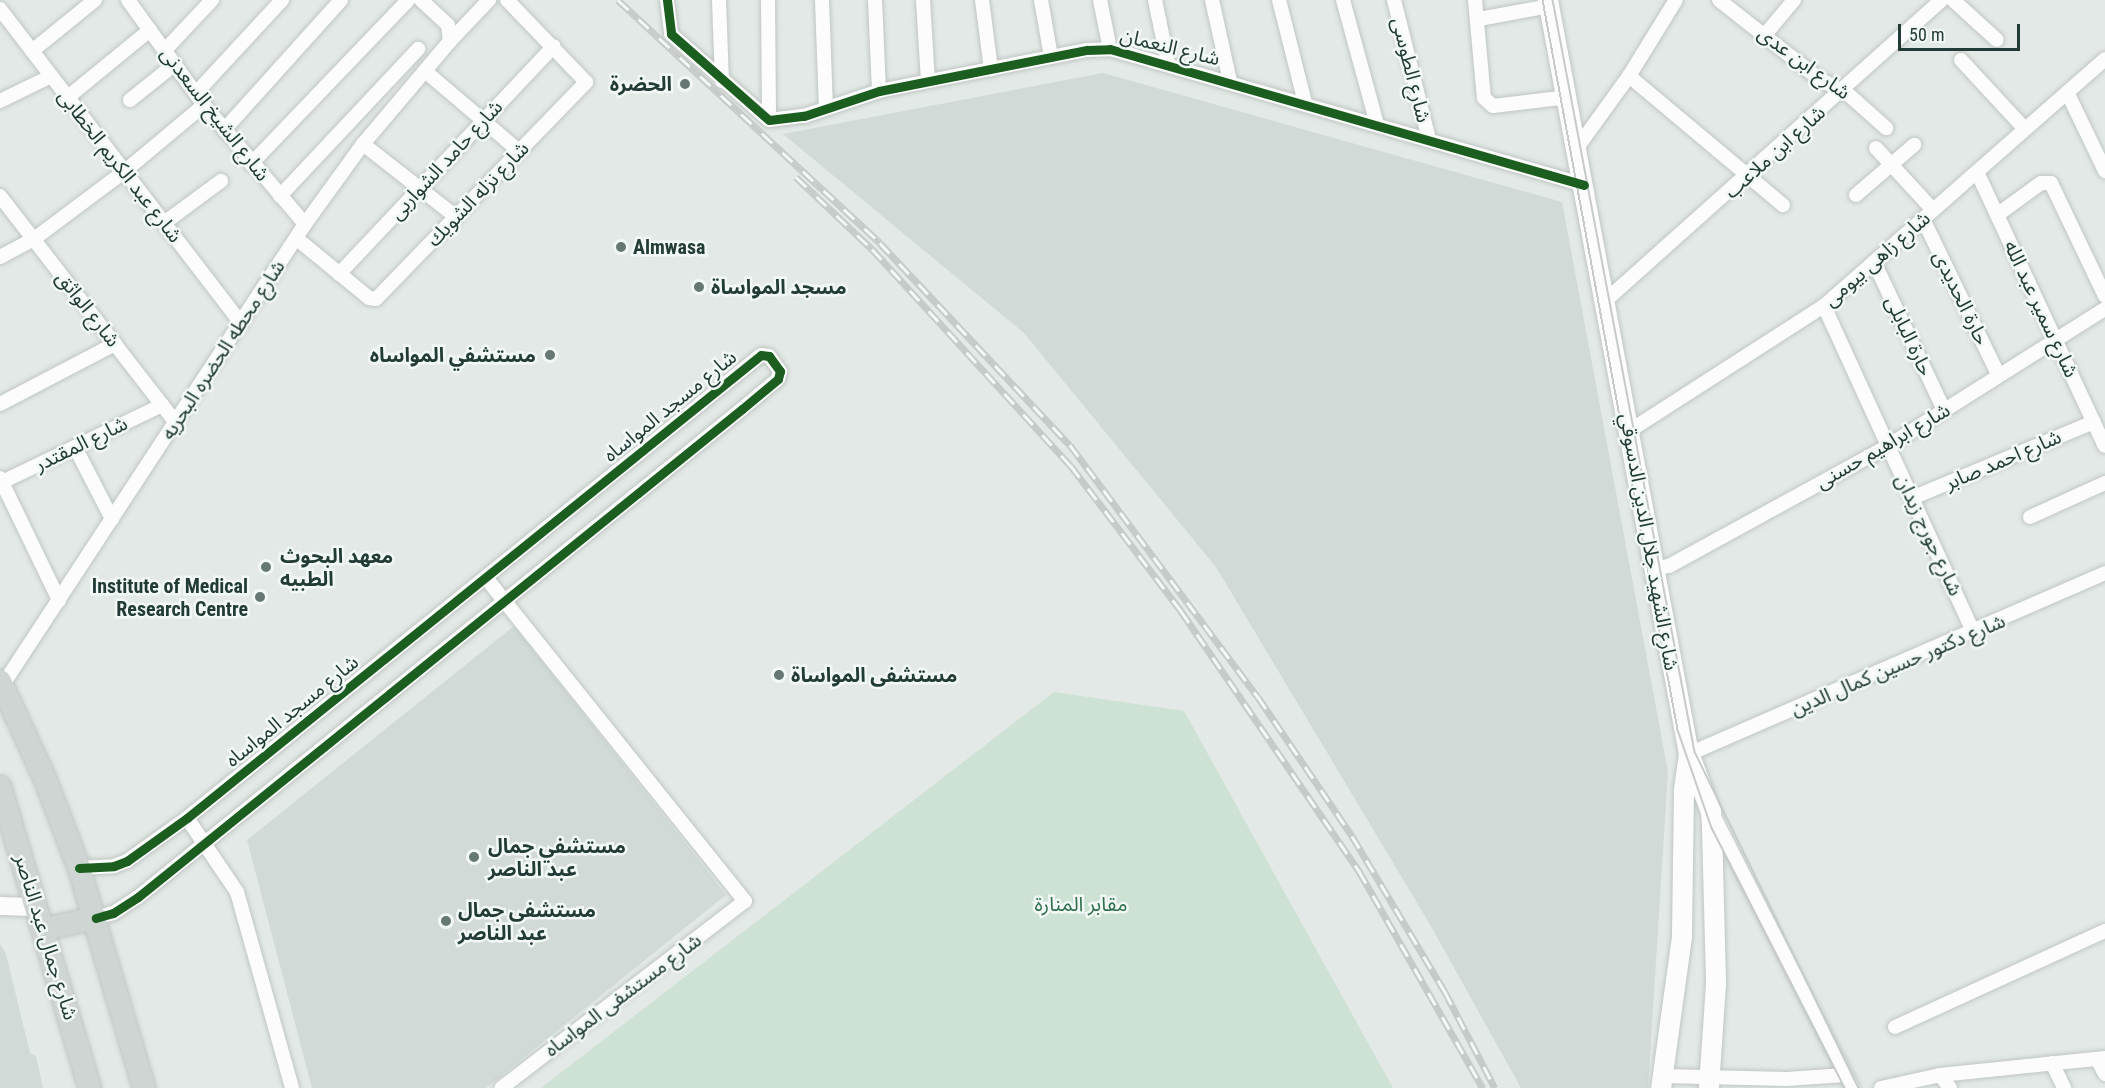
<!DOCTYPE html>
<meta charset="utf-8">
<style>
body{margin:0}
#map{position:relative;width:2105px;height:1088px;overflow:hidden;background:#e3e9e6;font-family:"Roboto Condensed","Noto Sans Arabic",sans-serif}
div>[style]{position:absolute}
.built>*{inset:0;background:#d1dad6}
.green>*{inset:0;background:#cde1d4}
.roads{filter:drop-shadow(0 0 2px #c0c6c3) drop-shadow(0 0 2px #c0c6c3)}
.minor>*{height:14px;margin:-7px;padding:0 7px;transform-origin:7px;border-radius:7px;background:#fbfcfb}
.tertiary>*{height:18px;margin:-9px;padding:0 9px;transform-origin:9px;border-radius:9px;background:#fbfcfb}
.secondary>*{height:20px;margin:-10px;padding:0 10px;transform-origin:10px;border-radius:10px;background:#fbfcfb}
.primary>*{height:22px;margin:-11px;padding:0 11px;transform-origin:11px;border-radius:11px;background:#ced5d3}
.tram>*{height:1.5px;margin:-0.75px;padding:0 0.75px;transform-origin:0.75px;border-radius:0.75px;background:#c6cac9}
.rail>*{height:7px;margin-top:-3.5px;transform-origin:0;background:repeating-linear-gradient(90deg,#f1f8f5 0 14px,#c6cac9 0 28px);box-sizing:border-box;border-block:2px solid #c6cac9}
.cycleway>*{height:9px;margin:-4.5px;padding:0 4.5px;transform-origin:4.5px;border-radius:4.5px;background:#1b5e20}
.dots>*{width:16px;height:16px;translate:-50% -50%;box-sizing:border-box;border:3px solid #f1f8f5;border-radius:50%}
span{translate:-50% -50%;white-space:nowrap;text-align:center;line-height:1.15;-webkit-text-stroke:5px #f1f8f5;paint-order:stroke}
.street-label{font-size:20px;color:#223b36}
.poi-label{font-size:20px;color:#223b36;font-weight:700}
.right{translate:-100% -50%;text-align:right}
.left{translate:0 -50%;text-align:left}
.park-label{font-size:20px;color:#2f6f4c}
.scale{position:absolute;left:1898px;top:24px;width:122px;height:27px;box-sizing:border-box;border:3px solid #223b36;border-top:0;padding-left:8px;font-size:18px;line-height:21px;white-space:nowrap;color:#223b36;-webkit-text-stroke:4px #f1f8f5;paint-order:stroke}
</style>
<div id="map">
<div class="built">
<div style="clip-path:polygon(1103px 73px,1562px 202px,1668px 772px,1648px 1088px,1521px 1088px,1428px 921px,1216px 567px,1024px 333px,783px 134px)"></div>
<div style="clip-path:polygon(514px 626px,726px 895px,486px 1088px,312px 1088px,247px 840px)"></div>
<div style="clip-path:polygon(0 944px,6px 954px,30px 1053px,36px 1056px,43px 1088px,0 1088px)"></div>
</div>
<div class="green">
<div style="clip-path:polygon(1054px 692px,1184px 711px,1393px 1088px,541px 1088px)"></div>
</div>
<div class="roads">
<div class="minor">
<div style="left:128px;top:0;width:130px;rotate:54.1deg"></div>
<div style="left:204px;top:105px;width:156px;rotate:49.7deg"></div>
<div style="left:667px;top:0;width:34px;rotate:83deg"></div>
<div style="left:671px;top:34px;width:130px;rotate:41.3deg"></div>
<div style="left:769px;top:120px;width:35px;rotate:-7deg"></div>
<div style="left:804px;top:116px;width:79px;rotate:-18.4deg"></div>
<div style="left:879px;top:91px;width:212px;rotate:-11.2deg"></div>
<div style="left:1087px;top:50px;width:23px;rotate:-2deg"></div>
<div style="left:1110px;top:49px;width:493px;rotate:16deg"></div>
<div style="left:719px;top:0;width:81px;rotate:87.9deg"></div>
<div style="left:768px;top:0;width:120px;rotate:89.5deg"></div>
<div style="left:822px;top:0;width:108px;rotate:87.9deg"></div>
<div style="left:875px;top:0;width:91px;rotate:87.5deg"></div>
<div style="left:923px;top:0;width:81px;rotate:86.5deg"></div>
<div style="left:982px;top:0;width:70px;rotate:82.6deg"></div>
<div style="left:1041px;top:0;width:58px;rotate:80deg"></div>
<div style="left:1100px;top:0;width:50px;rotate:78.5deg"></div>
<div style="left:1155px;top:0;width:64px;rotate:78.3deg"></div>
<div style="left:1212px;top:0;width:83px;rotate:77.5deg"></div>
<div style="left:1279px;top:0;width:106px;rotate:75.8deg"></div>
<div style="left:1343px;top:0;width:129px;rotate:74.7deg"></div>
<div style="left:1394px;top:0;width:143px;rotate:75.9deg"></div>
<div style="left:1475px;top:0;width:98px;rotate:84.8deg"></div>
<div style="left:1484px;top:98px;width:12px;rotate:42deg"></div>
<div style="left:1493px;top:106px;width:76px;rotate:-6.8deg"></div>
<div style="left:1719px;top:0;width:126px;rotate:38.2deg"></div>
<div style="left:1818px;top:78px;width:35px;rotate:29deg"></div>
<div style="left:1849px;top:95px;width:50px;rotate:41.7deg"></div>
<div style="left:1953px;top:0;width:59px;rotate:42.3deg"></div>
<div style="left:0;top:9px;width:396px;rotate:52.5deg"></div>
<div style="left:1479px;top:19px;width:71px;rotate:-10.5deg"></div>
<div style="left:1764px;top:36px;width:47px;rotate:-50.2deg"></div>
<div style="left:450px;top:41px;width:57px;rotate:-46.4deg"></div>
<div style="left:165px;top:50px;width:69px;rotate:-46.8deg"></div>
<div style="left:32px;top:51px;width:81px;rotate:-39deg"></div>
<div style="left:1961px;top:60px;width:94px;rotate:47.2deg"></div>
<div style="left:425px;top:71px;width:123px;rotate:40.4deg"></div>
<div style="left:1629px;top:76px;width:201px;rotate:40deg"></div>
<div style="left:2067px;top:92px;width:88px;rotate:64.3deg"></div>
<div style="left:196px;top:93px;width:127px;rotate:-47.2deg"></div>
<div style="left:68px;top:97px;width:106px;rotate:-39.3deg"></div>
<div style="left:130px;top:100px;width:58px;rotate:-38.7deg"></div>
<div style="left:0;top:101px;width:57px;rotate:-26.1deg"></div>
<div style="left:224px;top:130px;width:175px;rotate:-48deg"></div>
<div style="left:363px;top:144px;width:118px;rotate:38.1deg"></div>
<div style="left:1577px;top:148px;width:89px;rotate:-54.2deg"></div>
<div style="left:1629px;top:76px;width:89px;rotate:-58.3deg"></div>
<div style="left:1876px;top:148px;width:84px;rotate:47.4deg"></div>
<div style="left:251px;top:164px;width:227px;rotate:-46.2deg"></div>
<div style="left:1977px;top:172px;width:302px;rotate:65deg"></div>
<div style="left:1856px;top:195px;width:77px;rotate:-40.8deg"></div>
<div style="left:0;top:196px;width:286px;rotate:52.2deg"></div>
<div style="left:280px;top:196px;width:202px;rotate:-46.8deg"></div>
<div style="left:1997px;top:215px;width:54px;rotate:-36deg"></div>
<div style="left:2041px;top:183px;width:10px"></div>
<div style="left:2051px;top:183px;width:125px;rotate:64.5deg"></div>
<div style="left:1923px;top:219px;width:174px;rotate:64.2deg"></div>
<div style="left:164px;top:223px;width:71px;rotate:-36.4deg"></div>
<div style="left:296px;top:238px;width:94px;rotate:39.4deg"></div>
<div style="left:369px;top:298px;width:7px;rotate:8deg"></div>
<div style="left:376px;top:299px;width:302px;rotate:-45.9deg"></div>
<div style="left:586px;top:82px;width:114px;rotate:-133.9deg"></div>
<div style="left:0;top:257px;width:38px;rotate:-28deg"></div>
<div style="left:34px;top:239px;width:114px;rotate:-36.8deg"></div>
<div style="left:125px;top:171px;width:103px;rotate:-39.9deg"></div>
<div style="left:1874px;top:262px;width:164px;rotate:64.7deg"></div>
<div style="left:339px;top:274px;width:313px;rotate:-46.7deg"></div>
<div style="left:1605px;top:301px;width:452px;rotate:-41.8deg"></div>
<div style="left:1824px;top:306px;width:360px;rotate:65.4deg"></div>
<div style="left:0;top:404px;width:130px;rotate:-27.6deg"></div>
<div style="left:1629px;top:431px;width:232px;rotate:-32.7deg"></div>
<div style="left:1824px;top:306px;width:374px;rotate:-41.3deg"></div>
<div style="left:75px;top:447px;width:81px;rotate:62.8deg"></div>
<div style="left:0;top:478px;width:136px;rotate:64.2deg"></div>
<div style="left:0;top:483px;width:180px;rotate:-25.7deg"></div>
<div style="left:1912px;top:498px;width:197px;rotate:-22.7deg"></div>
<div style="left:2030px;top:517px;width:82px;rotate:-24.4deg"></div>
<div style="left:1653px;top:569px;width:16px;rotate:-11deg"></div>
<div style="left:1669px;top:566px;width:250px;rotate:-28.7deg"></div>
<div style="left:1888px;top:446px;width:257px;rotate:-32.3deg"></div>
<div style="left:486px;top:578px;width:414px;rotate:51.3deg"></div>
<div style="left:745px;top:901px;width:307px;rotate:142.5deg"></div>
<div style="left:2px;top:686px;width:552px;rotate:-56.74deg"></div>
<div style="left:305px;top:224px;width:99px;rotate:-54.1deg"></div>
<div style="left:363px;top:144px;width:135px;rotate:-49.8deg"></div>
<div style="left:450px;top:41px;width:16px;rotate:-97deg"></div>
<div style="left:448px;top:25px;width:37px;rotate:-137deg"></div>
<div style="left:1689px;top:754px;width:454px;rotate:-23.5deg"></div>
<div style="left:1714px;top:817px;width:304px;rotate:63deg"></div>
<div style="left:187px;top:818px;width:89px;rotate:56deg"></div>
<div style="left:237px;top:892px;width:204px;rotate:74.3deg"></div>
<div style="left:79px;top:868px;width:35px;rotate:-3deg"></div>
<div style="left:114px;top:866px;width:14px;rotate:-21deg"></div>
<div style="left:127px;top:861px;width:74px;rotate:-35.6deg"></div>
<div style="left:187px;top:818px;width:737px;rotate:-38.89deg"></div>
<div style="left:761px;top:355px;width:8px;rotate:7deg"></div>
<div style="left:769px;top:356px;width:19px;rotate:54deg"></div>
<div style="left:780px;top:371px;width:8px;rotate:104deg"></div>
<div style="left:778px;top:379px;width:47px;rotate:140.2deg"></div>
<div style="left:742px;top:409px;width:777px;rotate:141.06deg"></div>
<div style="left:138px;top:897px;width:30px;rotate:147deg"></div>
<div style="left:113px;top:913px;width:18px;rotate:164deg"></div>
<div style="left:1895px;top:1027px;width:231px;rotate:-24.6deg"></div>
<div style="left:2097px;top:1059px;width:17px;rotate:62deg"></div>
<div style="left:2052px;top:1063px;width:28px;rotate:64deg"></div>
<div style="left:1940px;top:1075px;width:16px;rotate:52deg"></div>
<div style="left:1663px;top:1076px;width:124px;rotate:1.4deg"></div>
<div style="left:1787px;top:1079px;width:58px;rotate:-3.9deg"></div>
<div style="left:1881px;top:1088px;width:60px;rotate:-12.4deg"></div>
<div style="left:1940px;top:1075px;width:166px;rotate:-5.9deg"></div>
</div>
<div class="tertiary">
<div style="left:0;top:906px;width:37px;rotate:2deg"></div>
</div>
<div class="secondary">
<div style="left:1548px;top:0;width:767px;rotate:79.41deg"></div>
<div style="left:1689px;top:754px;width:37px;rotate:98deg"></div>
<div style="left:1684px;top:791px;width:146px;rotate:90.8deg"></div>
<div style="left:1682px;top:937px;width:152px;rotate:97.9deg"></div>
<div style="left:1690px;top:756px;width:60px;rotate:69.4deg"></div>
<div style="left:1711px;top:812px;width:16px;rotate:86deg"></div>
<div style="left:1712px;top:828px;width:156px;rotate:88.5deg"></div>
<div style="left:1716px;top:984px;width:104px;rotate:93.9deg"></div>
</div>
<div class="primary">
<div style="left:0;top:681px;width:108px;rotate:65.3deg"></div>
<div style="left:45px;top:779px;width:95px;rotate:69.1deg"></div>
<div style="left:79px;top:868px;width:229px;rotate:73.5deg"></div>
<div style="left:0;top:787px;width:314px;rotate:73.4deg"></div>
<div style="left:44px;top:929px;width:53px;rotate:-11.9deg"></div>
</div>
</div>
<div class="tram">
<div style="left:1543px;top:0;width:742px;rotate:79.52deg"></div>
<div style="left:1678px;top:730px;width:104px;rotate:70.9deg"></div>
<div style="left:1712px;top:828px;width:292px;rotate:62.9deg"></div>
<div style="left:1553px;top:0;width:765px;rotate:79.31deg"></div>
<div style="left:1695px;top:752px;width:374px;rotate:64deg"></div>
</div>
<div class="rail">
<div style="left:618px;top:0;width:357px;rotate:42.8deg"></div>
<div style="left:880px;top:243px;width:277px;rotate:46.8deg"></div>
<div style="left:1070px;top:445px;width:314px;rotate:53.3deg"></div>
<div style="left:1258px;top:697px;width:168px;rotate:55.9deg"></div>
<div style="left:1352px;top:836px;width:182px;rotate:59.2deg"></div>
<div style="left:1445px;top:992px;width:108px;rotate:62.5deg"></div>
<div style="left:796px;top:177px;width:105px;rotate:43.5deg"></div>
<div style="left:872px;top:249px;width:294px;rotate:47.5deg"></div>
<div style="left:1071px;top:466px;width:182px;rotate:52.8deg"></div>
<div style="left:1181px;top:611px;width:315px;rotate:55.6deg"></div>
<div style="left:1359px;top:871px;width:250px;rotate:60.3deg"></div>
</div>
<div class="cycleway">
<div style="left:667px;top:0;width:34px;rotate:83deg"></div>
<div style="left:671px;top:34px;width:130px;rotate:41.3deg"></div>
<div style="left:769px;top:120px;width:35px;rotate:-7deg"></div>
<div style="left:804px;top:116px;width:79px;rotate:-18.4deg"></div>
<div style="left:879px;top:91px;width:212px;rotate:-11.2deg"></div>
<div style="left:1087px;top:50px;width:23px;rotate:-2deg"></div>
<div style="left:1110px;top:49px;width:493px;rotate:16deg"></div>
<div style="left:79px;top:868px;width:35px;rotate:-3deg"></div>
<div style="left:114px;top:866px;width:14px;rotate:-21deg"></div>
<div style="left:127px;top:861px;width:74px;rotate:-35.6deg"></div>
<div style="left:187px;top:818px;width:737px;rotate:-38.89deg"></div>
<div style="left:761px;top:355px;width:8px;rotate:7deg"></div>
<div style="left:769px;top:356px;width:19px;rotate:54deg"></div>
<div style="left:780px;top:371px;width:8px;rotate:104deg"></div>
<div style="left:778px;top:379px;width:47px;rotate:140.2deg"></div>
<div style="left:742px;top:409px;width:777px;rotate:141.06deg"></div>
<div style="left:138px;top:897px;width:30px;rotate:147deg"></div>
<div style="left:113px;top:913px;width:18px;rotate:164deg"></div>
</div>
<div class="dots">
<div style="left:685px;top:84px;background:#667874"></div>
<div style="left:621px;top:247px;background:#667874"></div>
<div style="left:699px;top:287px;background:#667874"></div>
<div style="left:550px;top:355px;background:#667874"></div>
<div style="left:266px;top:567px;background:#667874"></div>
<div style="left:260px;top:597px;background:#667874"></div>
<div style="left:779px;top:675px;background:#667874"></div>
<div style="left:474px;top:857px;background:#667874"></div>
<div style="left:446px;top:921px;background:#667874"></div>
</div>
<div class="street-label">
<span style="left:1170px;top:47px;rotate:14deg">شارع النعمان</span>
<span style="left:1804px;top:63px;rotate:36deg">شارع ابن عدى</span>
<span style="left:1411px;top:70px;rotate:76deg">شارع الطوسى</span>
<span style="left:215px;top:114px;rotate:52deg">شارع الشيخ السعدنى</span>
<span style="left:1775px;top:152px;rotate:-42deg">شارع ابن ملاعب</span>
<span style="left:446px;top:160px;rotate:-47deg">شارع حامد الشواربى</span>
<span style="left:120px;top:166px;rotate:52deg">شارع عبد الكريم الخطابى</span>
<span style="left:478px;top:194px;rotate:-46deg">شارع نزله الشويك</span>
<span style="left:1877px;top:259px;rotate:-41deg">شارع زاهى بيومى</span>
<span style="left:1961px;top:298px;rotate:64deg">حارة الحديدى</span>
<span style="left:88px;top:309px;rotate:52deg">شارع الواثق</span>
<span style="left:2041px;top:309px;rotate:65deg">شارع سمير عبد الله</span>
<span style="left:1909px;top:336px;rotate:65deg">حارة البابلى</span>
<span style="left:223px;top:350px;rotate:-57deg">شارع محطه الحضره البحريه</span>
<span style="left:670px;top:406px;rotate:-39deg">شارع مسجد المواساه</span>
<span style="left:81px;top:444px;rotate:-26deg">شارع المقتدر</span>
<span style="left:1883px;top:446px;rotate:-30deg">شارع ابراهيم حسنى</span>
<span style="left:2003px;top:460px;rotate:-23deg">شارع احمد صابر</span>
<span style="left:1929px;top:535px;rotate:65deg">شارع جورج زيدان</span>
<span style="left:1649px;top:542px;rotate:80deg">شارع الشهيد جلال الدين الدسوقي</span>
<span style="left:1898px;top:665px;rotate:-23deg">شارع دكتور حسين كمال الدين</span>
<span style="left:292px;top:711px;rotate:-39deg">شارع مسجد المواساه</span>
<span style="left:46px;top:937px;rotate:73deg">شارع جمال عبد الناصر</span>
<span style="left:623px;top:995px;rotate:-37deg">شارع مستشفى المواساه</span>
</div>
<div class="poi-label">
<span class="right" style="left:672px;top:84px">الحضرة</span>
<span class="left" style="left:633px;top:247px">Almwasa</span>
<span class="left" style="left:711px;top:287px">مسجد المواساة</span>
<span class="right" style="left:536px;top:355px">مستشفي المواساه</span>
<span class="left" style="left:280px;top:568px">معهد البحوث<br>الطبيه</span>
<span class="right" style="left:248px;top:598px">Institute of Medical<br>Research Centre</span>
<span class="left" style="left:791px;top:675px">مستشفى المواساة</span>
<span class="left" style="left:488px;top:858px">مستشفي جمال<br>عبد الناصر</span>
<span class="left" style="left:458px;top:922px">مستشفى جمال<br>عبد الناصر</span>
</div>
<div class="park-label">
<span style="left:1081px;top:904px">مقابر المنارة</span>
</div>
<div class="scale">50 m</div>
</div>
